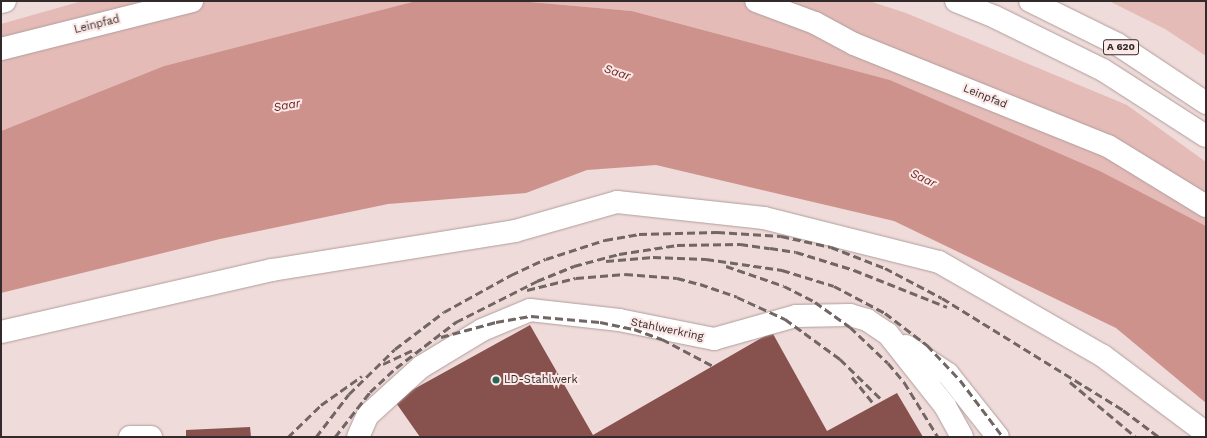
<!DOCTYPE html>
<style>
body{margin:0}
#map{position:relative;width:1207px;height:438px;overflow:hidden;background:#efdbd9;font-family:"Work Sans",sans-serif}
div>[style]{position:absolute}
.green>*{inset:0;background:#e4bbb7}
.water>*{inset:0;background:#ce928d}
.building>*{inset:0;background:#87514d}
.roads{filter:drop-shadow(0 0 1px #b09d9c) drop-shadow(0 0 1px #b09d9c)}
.minor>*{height:22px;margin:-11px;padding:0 11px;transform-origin:11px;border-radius:11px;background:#fff}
.highway>*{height:22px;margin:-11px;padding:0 11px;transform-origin:11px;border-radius:11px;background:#fff}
.rail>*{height:3px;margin-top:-1.5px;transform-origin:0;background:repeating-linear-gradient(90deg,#726665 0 8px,transparent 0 12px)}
.dots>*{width:11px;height:11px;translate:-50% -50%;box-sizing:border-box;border:2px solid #fce8e6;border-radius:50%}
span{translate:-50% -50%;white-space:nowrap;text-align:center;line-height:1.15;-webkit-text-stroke:4px #fce8e6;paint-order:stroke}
.shield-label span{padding:1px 3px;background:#fce8e6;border:1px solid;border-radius:3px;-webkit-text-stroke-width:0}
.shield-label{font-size:10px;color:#332b2b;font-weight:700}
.street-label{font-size:11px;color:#332b2b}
.poi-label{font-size:11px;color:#332b2b}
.left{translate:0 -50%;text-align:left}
.water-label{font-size:12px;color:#671f1f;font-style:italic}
.frame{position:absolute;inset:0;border:2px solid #332b2b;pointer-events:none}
</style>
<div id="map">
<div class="green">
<div style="clip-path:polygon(82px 1px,416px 1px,164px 66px,1px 131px,1px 24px)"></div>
<div style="clip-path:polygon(519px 1px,869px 1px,906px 13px,1127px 105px,1206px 162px,1206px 226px,1100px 171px,890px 80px,632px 11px)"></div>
<div style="clip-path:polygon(1109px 1px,1206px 1px,1206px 56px,1165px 29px)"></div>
</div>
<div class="water">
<div style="clip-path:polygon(416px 1px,519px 1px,632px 11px,890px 80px,1100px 171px,1206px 226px,1206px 403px,1116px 328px,894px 221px,656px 165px,587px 170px,526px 193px,388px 204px,220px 239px,1px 293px,1px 131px,164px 66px)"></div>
</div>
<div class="building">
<div style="clip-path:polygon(530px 325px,593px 435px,772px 332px,827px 431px,897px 393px,923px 437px,420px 437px,394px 400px)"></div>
<div style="clip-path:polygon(250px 427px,251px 437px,186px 437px,186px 430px)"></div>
</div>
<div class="roads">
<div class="minor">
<div style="left:756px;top:1px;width:63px;rotate:20.4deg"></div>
<div style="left:815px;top:23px;width:44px;rotate:28.3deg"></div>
<div style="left:854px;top:44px;width:274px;rotate:21.9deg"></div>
<div style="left:1108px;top:146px;width:115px;rotate:31.5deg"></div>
<div style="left:1px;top:49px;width:197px;rotate:-14.1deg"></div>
<div style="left:1px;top:332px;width:278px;rotate:-12.9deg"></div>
<div style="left:272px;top:270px;width:246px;rotate:-9.1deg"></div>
<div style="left:515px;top:231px;width:106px;rotate:-15.9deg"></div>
<div style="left:617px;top:202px;width:148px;rotate:6.2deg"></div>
<div style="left:764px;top:218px;width:180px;rotate:14.1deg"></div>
<div style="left:939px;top:262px;width:189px;rotate:29.8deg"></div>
<div style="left:1103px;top:356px;width:129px;rotate:36.8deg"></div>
<div style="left:906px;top:346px;width:50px;rotate:33.7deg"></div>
<div style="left:948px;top:374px;width:80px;rotate:51.6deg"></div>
<div style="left:130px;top:437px;width:21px"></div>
<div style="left:358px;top:437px;width:24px;rotate:-66deg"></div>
<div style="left:368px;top:415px;width:72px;rotate:-42.2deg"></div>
<div style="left:421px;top:367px;width:71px;rotate:-31.2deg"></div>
<div style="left:482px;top:330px;width:52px;rotate:-22.6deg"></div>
<div style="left:530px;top:310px;width:90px;rotate:6.4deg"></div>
<div style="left:619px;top:320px;width:97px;rotate:11.3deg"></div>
<div style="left:714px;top:339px;width:85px;rotate:-15.7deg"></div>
<div style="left:796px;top:316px;width:54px;rotate:-1.1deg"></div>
<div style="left:850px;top:315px;width:18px;rotate:16deg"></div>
<div style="left:867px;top:320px;width:25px;rotate:34deg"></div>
<div style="left:888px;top:334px;width:92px;rotate:51.6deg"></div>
<div style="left:945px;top:406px;width:35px;rotate:61deg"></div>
</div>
<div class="highway">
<div style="left:956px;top:1px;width:42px;rotate:22.3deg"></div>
<div style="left:995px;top:17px;width:120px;rotate:26.1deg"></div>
<div style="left:1103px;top:70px;width:122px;rotate:32.7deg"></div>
<div style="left:1030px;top:1px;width:97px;rotate:26.3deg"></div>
<div style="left:1117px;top:44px;width:107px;rotate:33.5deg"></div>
<div style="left:1px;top:2px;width:4px;rotate:-14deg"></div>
</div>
</div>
<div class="rail">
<div style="left:606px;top:261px;width:47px;rotate:-4.9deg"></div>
<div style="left:653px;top:257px;width:53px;rotate:2.2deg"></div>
<div style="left:706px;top:259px;width:77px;rotate:8.2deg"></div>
<div style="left:782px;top:270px;width:54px;rotate:17.1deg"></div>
<div style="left:834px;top:286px;width:58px;rotate:27.9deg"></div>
<div style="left:885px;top:313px;width:53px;rotate:37.3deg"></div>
<div style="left:927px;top:345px;width:48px;rotate:46.7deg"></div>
<div style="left:960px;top:380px;width:71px;rotate:53deg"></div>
<div style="left:726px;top:266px;width:61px;rotate:19deg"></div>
<div style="left:784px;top:286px;width:35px;rotate:27deg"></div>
<div style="left:815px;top:302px;width:43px;rotate:35.5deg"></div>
<div style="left:850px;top:327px;width:52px;rotate:43.5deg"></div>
<div style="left:888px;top:363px;width:25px;rotate:50deg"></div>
<div style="left:904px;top:382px;width:65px;rotate:58.3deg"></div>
<div style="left:527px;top:290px;width:50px;rotate:-13.8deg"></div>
<div style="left:576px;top:278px;width:49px;rotate:-4.7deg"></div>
<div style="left:625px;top:274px;width:52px;rotate:4.4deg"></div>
<div style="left:677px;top:278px;width:24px;rotate:15deg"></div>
<div style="left:700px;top:284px;width:39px;rotate:19deg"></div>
<div style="left:737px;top:297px;width:53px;rotate:24.6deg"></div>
<div style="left:785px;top:319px;width:68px;rotate:36deg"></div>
<div style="left:840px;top:359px;width:60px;rotate:44.3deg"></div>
<div style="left:441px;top:337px;width:57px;rotate:-15.3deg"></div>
<div style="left:496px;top:322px;width:36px;rotate:-10deg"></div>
<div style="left:531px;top:316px;width:69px;rotate:5deg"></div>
<div style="left:600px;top:322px;width:35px;rotate:12deg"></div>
<div style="left:634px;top:329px;width:30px;rotate:20deg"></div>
<div style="left:662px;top:339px;width:58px;rotate:27.9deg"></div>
<div style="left:383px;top:364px;width:35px;rotate:-25deg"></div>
<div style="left:852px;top:377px;width:36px;rotate:51deg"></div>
<div style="left:1070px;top:382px;width:86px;rotate:39.8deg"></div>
<div style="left:288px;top:437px;width:46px;rotate:-44.1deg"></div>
<div style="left:321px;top:405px;width:50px;rotate:-35.3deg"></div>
<div style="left:316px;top:437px;width:54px;rotate:-52.5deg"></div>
<div style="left:349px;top:394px;width:64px;rotate:-44.4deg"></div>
<div style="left:395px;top:349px;width:61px;rotate:-37.1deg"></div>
<div style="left:444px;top:312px;width:77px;rotate:-28.9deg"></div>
<div style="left:511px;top:275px;width:38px;rotate:-25deg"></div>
<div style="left:546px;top:259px;width:62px;rotate:-17.9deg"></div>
<div style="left:605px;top:240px;width:35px;rotate:-10deg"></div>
<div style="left:639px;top:234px;width:78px;rotate:-1.5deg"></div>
<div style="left:717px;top:232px;width:64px;rotate:3.6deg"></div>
<div style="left:781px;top:236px;width:51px;rotate:12.4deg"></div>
<div style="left:831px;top:247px;width:58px;rotate:21.3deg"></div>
<div style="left:885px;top:268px;width:64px;rotate:27.8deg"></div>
<div style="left:942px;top:298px;width:213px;rotate:31.7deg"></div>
<div style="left:1123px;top:410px;width:45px;rotate:36.9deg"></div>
<div style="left:335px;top:437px;width:57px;rotate:-52.1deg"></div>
<div style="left:370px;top:392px;width:35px;rotate:-43deg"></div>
<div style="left:396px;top:368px;width:76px;rotate:-37.5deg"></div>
<div style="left:456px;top:322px;width:91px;rotate:-26.8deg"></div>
<div style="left:537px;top:281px;width:40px;rotate:-22deg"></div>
<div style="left:574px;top:266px;width:47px;rotate:-14.9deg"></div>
<div style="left:619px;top:254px;width:59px;rotate:-8.8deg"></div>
<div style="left:677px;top:245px;width:63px;rotate:-0.9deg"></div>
<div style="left:740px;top:244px;width:30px;rotate:8deg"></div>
<div style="left:770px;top:248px;width:26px;rotate:9deg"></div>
<div style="left:796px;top:252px;width:61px;rotate:17.2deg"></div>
<div style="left:854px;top:270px;width:100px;rotate:21.7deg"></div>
</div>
<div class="dots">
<div style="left:496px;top:380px;background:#266857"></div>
</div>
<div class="shield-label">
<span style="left:1121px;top:47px">A 620</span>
</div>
<div class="street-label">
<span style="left:97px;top:25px;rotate:-14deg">Leinpfad</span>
<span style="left:985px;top:97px;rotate:22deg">Leinpfad</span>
<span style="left:667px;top:330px;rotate:12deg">Stahlwerkring</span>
</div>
<div class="poi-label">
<span class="left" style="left:504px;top:380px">LD-Stahlwerk</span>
</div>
<div class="water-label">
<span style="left:617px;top:73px;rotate:18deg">Saar</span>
<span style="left:287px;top:106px;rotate:-10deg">Saar</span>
<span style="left:923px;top:179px;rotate:25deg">Saar</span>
</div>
<div class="frame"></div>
</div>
